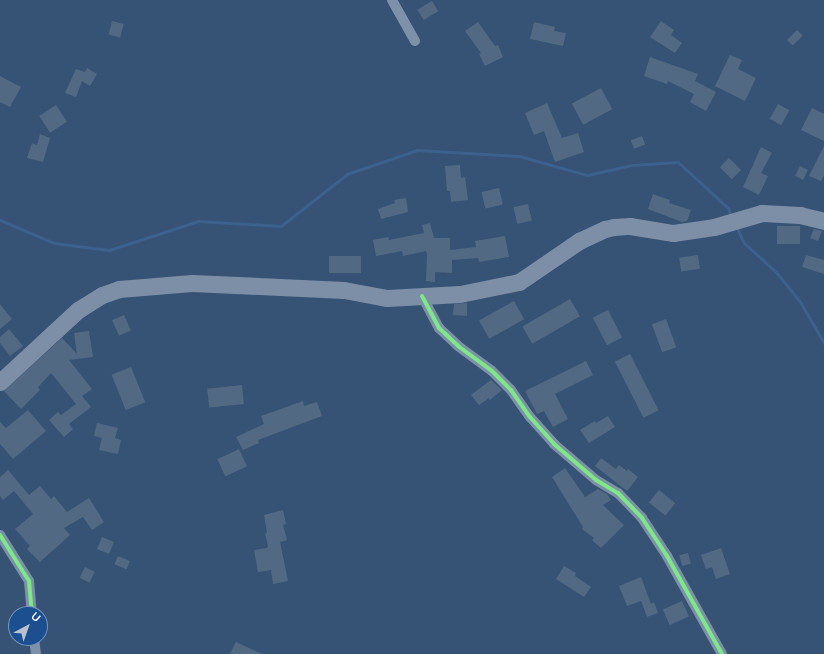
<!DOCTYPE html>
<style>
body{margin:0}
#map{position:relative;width:824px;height:654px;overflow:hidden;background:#365274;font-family:"Nunito Sans",sans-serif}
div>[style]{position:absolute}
.stream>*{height:3px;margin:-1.5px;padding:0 1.5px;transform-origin:1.5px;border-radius:1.5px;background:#3b618d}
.building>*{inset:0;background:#526984;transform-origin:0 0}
.street>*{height:10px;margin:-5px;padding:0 5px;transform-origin:5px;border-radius:5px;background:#7d92a8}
.primary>*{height:17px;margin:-8.5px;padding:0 8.5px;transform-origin:8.5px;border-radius:8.5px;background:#7d8ea7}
.cycleway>*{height:4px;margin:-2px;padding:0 2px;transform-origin:2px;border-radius:2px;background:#7ce984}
span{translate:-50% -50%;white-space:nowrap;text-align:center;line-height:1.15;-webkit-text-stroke:3.5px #1b4f8f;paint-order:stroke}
.north{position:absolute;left:8px;top:606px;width:40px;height:40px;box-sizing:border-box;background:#1b4f8f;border:1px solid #7695bc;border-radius:50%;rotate:41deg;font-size:11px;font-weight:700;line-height:16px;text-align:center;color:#fff}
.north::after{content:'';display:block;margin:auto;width:14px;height:18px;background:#b9c2ce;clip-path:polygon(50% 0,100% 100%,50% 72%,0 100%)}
</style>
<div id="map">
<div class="stream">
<div style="left:0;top:220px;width:59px;rotate:23.1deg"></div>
<div style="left:54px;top:243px;width:55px;rotate:7.3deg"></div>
<div style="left:109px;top:250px;width:94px;rotate:-18deg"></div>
<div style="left:198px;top:221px;width:83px;rotate:3.4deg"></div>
<div style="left:281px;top:226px;width:84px;rotate:-38.2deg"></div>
<div style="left:347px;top:174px;width:74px;rotate:-18.9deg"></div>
<div style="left:417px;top:150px;width:102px;rotate:3.4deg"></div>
<div style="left:519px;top:156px;width:71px;rotate:15.6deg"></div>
<div style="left:587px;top:175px;width:46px;rotate:-12.5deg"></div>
<div style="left:632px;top:165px;width:46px;rotate:-3.7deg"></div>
<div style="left:678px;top:162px;width:68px;rotate:42.6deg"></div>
<div style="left:728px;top:208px;width:9px;rotate:69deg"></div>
<div style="left:736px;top:226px;width:19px;rotate:65deg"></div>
<div style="left:744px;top:243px;width:43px;rotate:42.2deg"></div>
<div style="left:776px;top:272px;width:36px;rotate:51deg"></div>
<div style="left:799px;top:300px;width:50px;rotate:59.8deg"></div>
</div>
<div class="building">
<div style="left:432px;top:1px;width:12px;height:17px;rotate:59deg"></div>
<div style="left:112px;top:21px;width:12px;height:14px;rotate:14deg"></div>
<div style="clip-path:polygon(661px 21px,674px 30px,671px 35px,682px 43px,675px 53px,650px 37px)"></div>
<div style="clip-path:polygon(478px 22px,495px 46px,498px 45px,503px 57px,485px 66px,479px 54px,481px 53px,465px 31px)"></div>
<div style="clip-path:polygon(534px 22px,555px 27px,554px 31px,566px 33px,563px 46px,530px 39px)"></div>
<div style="left:797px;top:30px;width:8px;height:14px;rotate:45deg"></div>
<div style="clip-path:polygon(730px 55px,742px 60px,738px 69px,756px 78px,745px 101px,715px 86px)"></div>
<div style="clip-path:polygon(650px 57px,698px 74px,695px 81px,716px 92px,706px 111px,690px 102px,694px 94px,668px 81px,667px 84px,644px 76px)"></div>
<div style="clip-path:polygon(87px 68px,97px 74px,90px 86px,82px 81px,76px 97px,65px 93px,76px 69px,85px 72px)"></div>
<div style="clip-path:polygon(0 76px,21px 87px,10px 107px,0 102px)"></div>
<div style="left:601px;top:88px;width:24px;height:33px;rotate:62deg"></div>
<div style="clip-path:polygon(547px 103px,562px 138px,578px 133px,584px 152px,555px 162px,544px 131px,534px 135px,525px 113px)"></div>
<div style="left:778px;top:104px;width:13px;height:17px;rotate:29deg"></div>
<div style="left:56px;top:105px;width:20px;height:20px;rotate:57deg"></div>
<div style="clip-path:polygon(812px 108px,824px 114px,824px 141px,801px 130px)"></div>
<div style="clip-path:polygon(40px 134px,50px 138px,43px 162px,27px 158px,32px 143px,37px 145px)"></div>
<div style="left:642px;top:136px;width:9px;height:12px;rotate:69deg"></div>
<div style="clip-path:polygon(824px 146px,824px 175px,821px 181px,809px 176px)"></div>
<div style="clip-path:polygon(761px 147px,772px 153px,761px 173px,768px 176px,759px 195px,743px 187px)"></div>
<div style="left:729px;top:158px;width:17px;height:13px;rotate:45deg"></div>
<div style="clip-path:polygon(460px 165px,461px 178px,465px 177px,468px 200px,451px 202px,450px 191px,447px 191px,445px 166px)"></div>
<div style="left:800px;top:166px;width:9px;height:11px;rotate:27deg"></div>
<div style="left:499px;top:188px;width:17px;height:18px;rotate:77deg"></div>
<div style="clip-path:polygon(653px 194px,670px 200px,669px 203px,691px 210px,687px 221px,682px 222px,648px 209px)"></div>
<div style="clip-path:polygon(406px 198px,408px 212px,381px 219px,378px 209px,395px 203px,394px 200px)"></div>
<div style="left:528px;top:204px;width:17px;height:15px;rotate:77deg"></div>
<div style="clip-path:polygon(430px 223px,434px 238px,450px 238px,450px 250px,476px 247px,475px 241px,505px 236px,509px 257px,479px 262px,478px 258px,452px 260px,452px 273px,435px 272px,435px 282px,426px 281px,427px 254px,426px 251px,403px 256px,402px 251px,376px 256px,373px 240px,388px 237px,389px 240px,424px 233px,422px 225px)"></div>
<div style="left:777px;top:226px;width:23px;height:18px"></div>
<div style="clip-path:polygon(814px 229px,822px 231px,818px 241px,810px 238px)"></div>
<div style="left:698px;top:255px;width:14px;height:19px;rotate:82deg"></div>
<div style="clip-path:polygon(806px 255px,824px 260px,824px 274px,802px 267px)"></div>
<div style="left:329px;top:256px;width:32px;height:17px"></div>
<div style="left:570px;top:299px;width:20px;height:55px;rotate:60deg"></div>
<div style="left:514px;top:301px;width:21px;height:40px;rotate:61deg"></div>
<div style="clip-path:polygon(467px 303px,467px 316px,453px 315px,454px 304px)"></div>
<div style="clip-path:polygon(0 304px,12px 319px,0 329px)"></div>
<div style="left:608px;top:310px;width:31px;height:17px;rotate:63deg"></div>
<div style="left:124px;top:315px;width:17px;height:13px;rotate:66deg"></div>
<div style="left:666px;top:319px;width:30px;height:15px;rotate:70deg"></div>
<div style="clip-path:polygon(9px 329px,23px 346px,10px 356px,0 343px,0 337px)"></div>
<div style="clip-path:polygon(89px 331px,93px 357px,69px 360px,92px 389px,82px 396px,91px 407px,69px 424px,73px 429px,64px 437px,49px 420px,58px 412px,61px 415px,76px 404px,51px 373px,38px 387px,40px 390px,21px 409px,4px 391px,62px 338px,77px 354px,74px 333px)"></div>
<div style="left:630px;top:354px;width:63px;height:17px;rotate:63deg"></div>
<div style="clip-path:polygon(586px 361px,593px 375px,555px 394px,568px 419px,553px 427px,544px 411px,537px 414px,525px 391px)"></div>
<div style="left:131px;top:367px;width:38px;height:21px;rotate:68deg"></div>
<div style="clip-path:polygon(491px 380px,502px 390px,490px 400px,489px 398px,479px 405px,471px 395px)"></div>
<div style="left:242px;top:385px;width:19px;height:35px;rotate:84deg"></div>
<div style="clip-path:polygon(303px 401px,304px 406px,317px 402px,322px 416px,258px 440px,259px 443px,243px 450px,236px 437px,264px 424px,261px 416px)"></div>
<div style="clip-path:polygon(28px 410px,46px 431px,13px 459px,0 444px,0 422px,6px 428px)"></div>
<div style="clip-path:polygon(608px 416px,615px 427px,589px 443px,580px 430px,595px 421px,596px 423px)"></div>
<div style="clip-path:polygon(97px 423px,118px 428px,115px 438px,121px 440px,118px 454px,99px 450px,102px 438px,94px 436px)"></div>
<div style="left:239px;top:449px;width:19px;height:24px;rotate:65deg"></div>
<div style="clip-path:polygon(601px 458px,616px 469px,619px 465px,627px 471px,628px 469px,638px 477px,627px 491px,595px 466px)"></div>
<div style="clip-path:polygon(565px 468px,585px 497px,598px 489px,607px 494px,611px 500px,603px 505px,624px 525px,601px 548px,592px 540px,594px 538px,582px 529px,583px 527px,552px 477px)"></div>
<div style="clip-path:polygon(8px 470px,29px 495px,40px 486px,51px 499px,54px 496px,67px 512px,89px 498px,104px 522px,92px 530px,83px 517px,64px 528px,70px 535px,40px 562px,27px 549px,30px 546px,15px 529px,33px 514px,14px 491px,3px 500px,0 496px,0 477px)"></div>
<div style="left:659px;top:490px;width:21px;height:16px;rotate:39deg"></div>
<div style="clip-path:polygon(283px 510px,286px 524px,283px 525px,287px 540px,280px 542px,288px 581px,273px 584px,271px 570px,258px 572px,254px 550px,267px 548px,268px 546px,265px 533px,267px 533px,264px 515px)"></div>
<div style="left:102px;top:537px;width:13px;height:13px;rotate:23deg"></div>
<div style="clip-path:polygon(721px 548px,730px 574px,716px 579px,712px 567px,706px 569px,701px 555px)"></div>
<div style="left:688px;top:553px;width:11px;height:9px;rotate:75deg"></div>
<div style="left:118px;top:556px;width:13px;height:9px;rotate:23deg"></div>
<div style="clip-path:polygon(564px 566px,576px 573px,575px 576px,591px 587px,584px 597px,556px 579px)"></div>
<div style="left:85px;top:567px;width:11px;height:12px;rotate:27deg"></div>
<div style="clip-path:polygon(641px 577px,651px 604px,654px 602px,658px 613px,647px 617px,641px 601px,627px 606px,619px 586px)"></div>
<div style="left:682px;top:601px;width:17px;height:21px;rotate:66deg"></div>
<div style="clip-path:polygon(236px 642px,262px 654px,230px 654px)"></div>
</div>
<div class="street">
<div style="left:392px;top:0;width:47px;rotate:60.7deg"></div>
<div style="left:422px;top:296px;width:36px;rotate:62deg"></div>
<div style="left:439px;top:328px;width:26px;rotate:43deg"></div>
<div style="left:458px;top:346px;width:42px;rotate:36.3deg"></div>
<div style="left:492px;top:371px;width:27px;rotate:45deg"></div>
<div style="left:511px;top:390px;width:33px;rotate:55deg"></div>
<div style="left:530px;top:417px;width:36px;rotate:48deg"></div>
<div style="left:554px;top:444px;width:55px;rotate:40.6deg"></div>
<div style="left:596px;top:480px;width:26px;rotate:31deg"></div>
<div style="left:618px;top:493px;width:35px;rotate:46deg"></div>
<div style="left:642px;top:518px;width:45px;rotate:56.7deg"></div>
<div style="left:667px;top:556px;width:112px;rotate:60.7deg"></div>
<div style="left:0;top:535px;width:54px;rotate:57.8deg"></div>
<div style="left:29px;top:581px;width:33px;rotate:85deg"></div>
<div style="left:34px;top:638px;width:16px;rotate:83deg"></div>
</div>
<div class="primary">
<div style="left:0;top:382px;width:106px;rotate:-42.7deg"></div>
<div style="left:78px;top:310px;width:28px;rotate:-32deg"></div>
<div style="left:102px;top:295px;width:18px;rotate:-19deg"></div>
<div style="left:119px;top:289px;width:73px;rotate:-4.7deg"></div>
<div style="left:192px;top:283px;width:152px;rotate:2.6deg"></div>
<div style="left:344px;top:290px;width:44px;rotate:10.5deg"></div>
<div style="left:387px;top:298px;width:73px;rotate:-3.1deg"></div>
<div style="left:460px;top:294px;width:60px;rotate:-11.5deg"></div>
<div style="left:519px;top:282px;width:73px;rotate:-34.3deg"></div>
<div style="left:579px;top:241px;width:29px;rotate:-25deg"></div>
<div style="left:605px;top:229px;width:9px;rotate:-13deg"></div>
<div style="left:614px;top:227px;width:16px;rotate:-4deg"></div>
<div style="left:630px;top:226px;width:44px;rotate:9.2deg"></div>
<div style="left:673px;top:233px;width:41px;rotate:-8.3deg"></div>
<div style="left:714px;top:227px;width:50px;rotate:-16.3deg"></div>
<div style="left:762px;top:213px;width:38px;rotate:3deg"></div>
<div style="left:800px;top:215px;width:25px;rotate:14deg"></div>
</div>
<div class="cycleway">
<div style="left:422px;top:296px;width:36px;rotate:62deg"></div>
<div style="left:439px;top:328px;width:26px;rotate:43deg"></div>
<div style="left:458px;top:346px;width:42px;rotate:36.3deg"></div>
<div style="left:492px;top:371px;width:27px;rotate:45deg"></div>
<div style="left:511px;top:390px;width:33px;rotate:55deg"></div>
<div style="left:530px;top:417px;width:36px;rotate:48deg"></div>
<div style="left:554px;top:444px;width:55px;rotate:40.6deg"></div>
<div style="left:596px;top:480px;width:26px;rotate:31deg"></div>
<div style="left:618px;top:493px;width:35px;rotate:46deg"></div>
<div style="left:642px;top:518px;width:45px;rotate:56.7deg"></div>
<div style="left:667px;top:556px;width:112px;rotate:60.7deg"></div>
<div style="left:0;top:535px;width:54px;rotate:57.8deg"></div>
<div style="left:29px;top:581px;width:33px;rotate:85deg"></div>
</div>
<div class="north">U</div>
</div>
